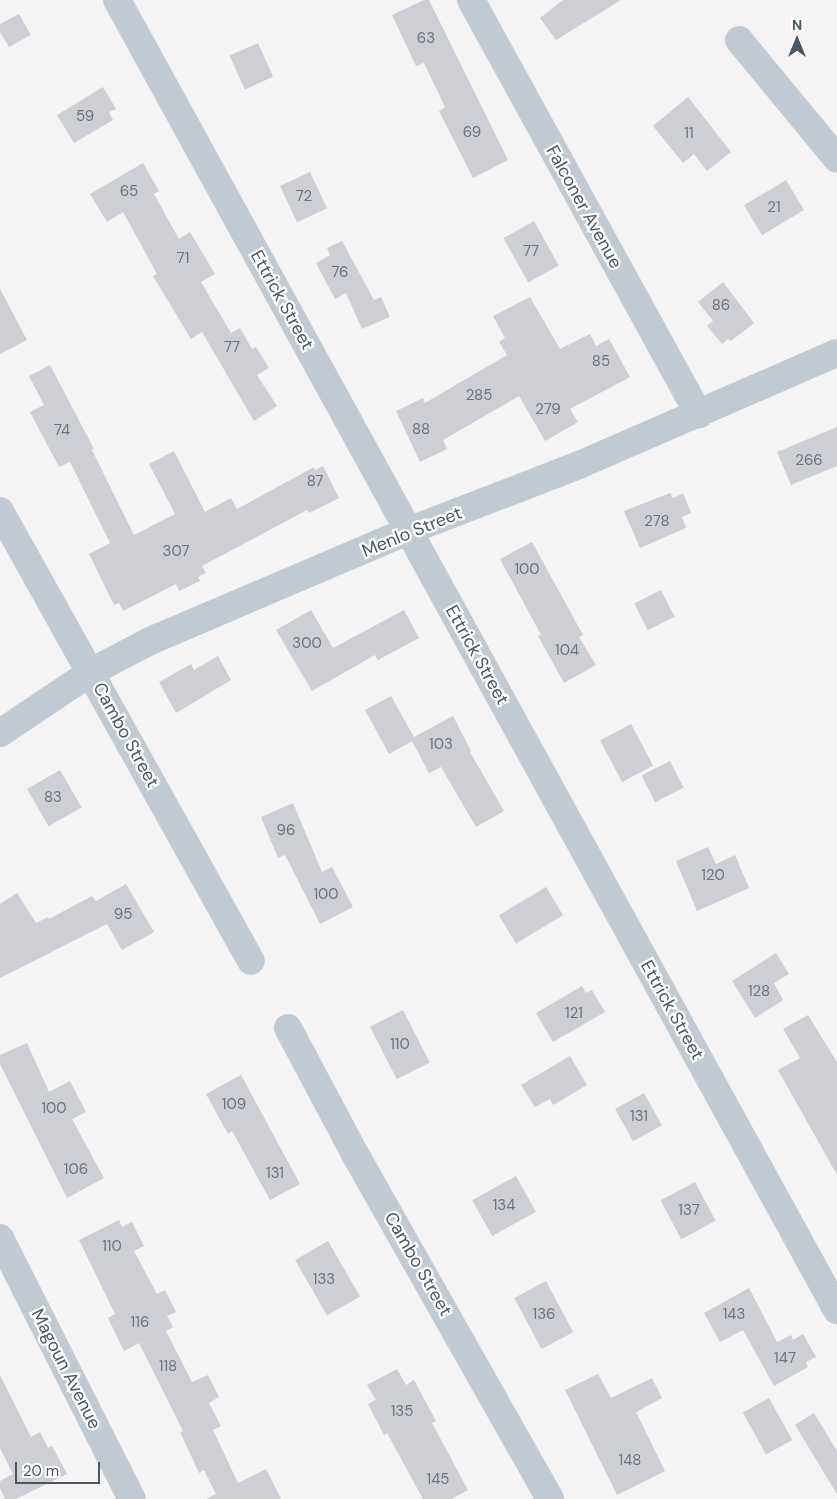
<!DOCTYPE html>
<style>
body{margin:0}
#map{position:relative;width:837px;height:1499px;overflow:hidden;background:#f5f3f3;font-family:"DM Sans",sans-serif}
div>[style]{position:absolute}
.building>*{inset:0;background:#cdcfd5;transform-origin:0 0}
.minor>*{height:28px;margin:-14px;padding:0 14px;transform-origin:14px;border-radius:14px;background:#c1cad2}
span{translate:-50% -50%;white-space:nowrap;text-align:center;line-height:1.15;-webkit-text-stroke:4.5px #fff;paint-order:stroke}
.number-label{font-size:15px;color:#6b747e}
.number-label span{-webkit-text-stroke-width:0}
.street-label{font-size:18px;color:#4a5661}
.north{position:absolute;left:772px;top:15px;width:50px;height:50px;-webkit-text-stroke:4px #fff;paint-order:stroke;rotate:0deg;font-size:14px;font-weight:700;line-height:20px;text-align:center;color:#4a5661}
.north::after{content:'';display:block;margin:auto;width:18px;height:22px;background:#4a5661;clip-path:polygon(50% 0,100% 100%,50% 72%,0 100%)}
.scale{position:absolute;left:15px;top:1462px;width:85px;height:22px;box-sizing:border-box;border:2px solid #4a5661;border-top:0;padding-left:6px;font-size:15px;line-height:18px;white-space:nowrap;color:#4a5661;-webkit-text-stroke:4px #fff;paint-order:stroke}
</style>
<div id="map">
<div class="building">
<div style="clip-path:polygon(424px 0,429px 0,508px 160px,473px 178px,439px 111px,445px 107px,424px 63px,416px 66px,392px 15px)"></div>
<div style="clip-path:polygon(563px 0,621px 0,556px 40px,540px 18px)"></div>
<div style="clip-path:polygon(19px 14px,31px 35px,9px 47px,0 32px,0 24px)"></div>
<div style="left:258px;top:43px;width:37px;height:31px;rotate:66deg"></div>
<div style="clip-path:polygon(103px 87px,116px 109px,109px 112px,113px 120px,74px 143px,57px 115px)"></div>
<div style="clip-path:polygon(688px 97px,731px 152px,707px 171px,694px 154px,683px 163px,653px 126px)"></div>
<div style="clip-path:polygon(143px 163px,159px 191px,154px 194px,179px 239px,190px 232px,215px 274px,201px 282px,231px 333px,240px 328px,252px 349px,256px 347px,269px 368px,257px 375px,277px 406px,254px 421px,202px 332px,191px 339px,153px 276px,157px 274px,123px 212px,107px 222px,90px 194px)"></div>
<div style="left:310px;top:172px;width:40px;height:33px;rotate:65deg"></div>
<div style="left:786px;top:180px;width:35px;height:49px;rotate:59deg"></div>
<div style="left:534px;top:221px;width:51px;height:35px;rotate:61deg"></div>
<div style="clip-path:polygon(342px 241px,374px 300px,381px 297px,390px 317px,362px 329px,346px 293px,335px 299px,316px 263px,330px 255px,327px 248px)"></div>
<div style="clip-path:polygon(723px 282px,754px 323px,731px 341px,728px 339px,722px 344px,707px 326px,713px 321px,698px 302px)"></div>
<div style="clip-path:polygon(0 289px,27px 340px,0 354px)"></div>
<div style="clip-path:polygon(530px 297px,560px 349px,590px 334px,596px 346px,609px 339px,630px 377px,570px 409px,578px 422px,545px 441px,519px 396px,443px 440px,447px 449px,420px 462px,396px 411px,423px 398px,425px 403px,507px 355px,499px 342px,505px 338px,493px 316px)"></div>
<div style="clip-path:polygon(50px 365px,94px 449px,92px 450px,134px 535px,175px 514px,149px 464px,174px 451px,205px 512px,231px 498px,237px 509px,314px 467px,315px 470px,323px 466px,339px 498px,309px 513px,307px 510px,202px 566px,206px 573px,198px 577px,200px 581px,179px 591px,176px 584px,123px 611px,119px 603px,114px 605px,89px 554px,110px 543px,70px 462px,59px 467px,30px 412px,44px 405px,29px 376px)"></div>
<div style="clip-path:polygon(837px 427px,837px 466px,791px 485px,777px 452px)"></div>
<div style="clip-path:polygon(670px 493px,673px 498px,683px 493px,691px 513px,682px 517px,686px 528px,640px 548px,624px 511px)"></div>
<div style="clip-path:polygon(532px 542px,583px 635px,579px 637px,596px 665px,564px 683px,538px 636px,541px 635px,500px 559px)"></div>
<div style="left:661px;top:590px;width:30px;height:30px;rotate:63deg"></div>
<div style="clip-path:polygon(311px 610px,333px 648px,404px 610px,419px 638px,378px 660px,375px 655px,312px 691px,276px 630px)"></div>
<div style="clip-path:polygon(218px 656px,231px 680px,176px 713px,159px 682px,191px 664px,194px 670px)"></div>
<div style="clip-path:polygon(391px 696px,414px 737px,453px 716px,471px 751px,470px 752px,504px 811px,476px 827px,441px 767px,429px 773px,412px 741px,389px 754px,365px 710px)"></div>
<div style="left:631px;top:724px;width:47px;height:35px;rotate:62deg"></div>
<div style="left:670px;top:761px;width:30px;height:32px;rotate:63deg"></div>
<div style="left:60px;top:770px;width:43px;height:38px;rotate:60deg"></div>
<div style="clip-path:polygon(293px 803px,322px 872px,332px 867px,353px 907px,320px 924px,285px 855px,278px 858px,261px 817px)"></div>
<div style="clip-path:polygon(708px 847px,716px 864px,735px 855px,749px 888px,697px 911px,676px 861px)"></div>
<div style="clip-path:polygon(126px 884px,154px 932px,122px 950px,107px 924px,0 978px,0 904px,17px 893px,36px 923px,48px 917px,49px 919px,92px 896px,96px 901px)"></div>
<div style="left:546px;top:887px;width:33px;height:55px;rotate:59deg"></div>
<div style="clip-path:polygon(776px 953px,789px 974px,774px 983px,783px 1000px,755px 1018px,732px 981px)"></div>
<div style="clip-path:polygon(582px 986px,586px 993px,592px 990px,605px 1012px,553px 1042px,536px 1013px)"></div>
<div style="left:403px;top:1010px;width:59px;height:37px;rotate:63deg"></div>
<div style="clip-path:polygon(808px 1015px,837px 1062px,837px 1175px,778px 1070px,800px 1058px,783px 1029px)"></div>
<div style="clip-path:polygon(27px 1043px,49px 1092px,70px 1081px,86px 1112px,72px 1119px,104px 1178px,67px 1198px,0 1064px,0 1055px)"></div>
<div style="clip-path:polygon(570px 1056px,587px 1085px,553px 1105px,550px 1099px,535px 1107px,521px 1085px)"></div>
<div style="clip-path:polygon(241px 1075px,300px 1184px,270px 1200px,232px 1131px,228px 1134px,206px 1094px)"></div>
<div style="left:644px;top:1093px;width:37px;height:33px;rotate:61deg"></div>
<div style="left:516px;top:1176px;width:41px;height:50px;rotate:61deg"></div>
<div style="left:695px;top:1182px;width:44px;height:39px;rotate:62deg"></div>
<div style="clip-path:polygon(119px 1220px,122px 1227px,132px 1222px,144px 1246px,134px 1251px,157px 1294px,165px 1290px,176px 1312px,167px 1316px,173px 1327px,166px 1331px,192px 1382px,208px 1375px,219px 1397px,209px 1403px,221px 1426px,213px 1430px,238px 1483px,266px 1469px,281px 1499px,206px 1499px,216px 1494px,204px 1470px,199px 1473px,180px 1432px,183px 1431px,139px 1343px,124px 1351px,108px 1318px,115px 1314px,79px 1240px)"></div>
<div style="left:328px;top:1241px;width:64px;height:38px;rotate:60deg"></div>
<div style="left:546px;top:1281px;width:58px;height:36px;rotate:62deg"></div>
<div style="clip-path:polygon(749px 1288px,777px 1342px,791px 1335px,793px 1340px,803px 1334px,816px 1357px,806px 1362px,808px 1367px,774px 1386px,743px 1330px,720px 1342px,704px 1313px)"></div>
<div style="clip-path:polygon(397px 1369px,406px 1385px,414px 1380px,436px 1421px,432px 1423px,468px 1490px,452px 1499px,423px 1499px,387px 1433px,384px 1435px,368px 1404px,376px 1400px,367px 1385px)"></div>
<div style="clip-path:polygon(598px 1374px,611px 1398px,652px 1378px,662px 1398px,636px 1412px,665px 1471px,617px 1495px,565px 1390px)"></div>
<div style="clip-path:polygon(0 1375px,31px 1437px,40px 1432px,48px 1448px,52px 1446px,67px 1474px,16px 1499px,5px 1499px,0 1488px,0 1481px,13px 1474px,0 1448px)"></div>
<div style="left:769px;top:1398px;width:48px;height:30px;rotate:61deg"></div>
<div style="clip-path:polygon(814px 1413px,837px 1451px,837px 1494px,795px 1425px)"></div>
</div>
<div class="minor">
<div style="left:117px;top:0;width:1495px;rotate:61.21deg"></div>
<div style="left:471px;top:0;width:473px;rotate:61.2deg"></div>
<div style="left:739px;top:40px;width:154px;rotate:50.5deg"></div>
<div style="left:0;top:511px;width:515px;rotate:60.85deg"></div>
<div style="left:0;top:733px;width:110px;rotate:-33.8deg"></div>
<div style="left:91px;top:672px;width:67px;rotate:-27.7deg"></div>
<div style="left:150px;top:641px;width:280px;rotate:-23.1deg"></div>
<div style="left:408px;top:531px;width:183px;rotate:-21.1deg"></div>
<div style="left:579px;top:465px;width:281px;rotate:-23.5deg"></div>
<div style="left:288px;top:1028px;width:143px;rotate:62deg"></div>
<div style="left:355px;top:1154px;width:396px;rotate:60.5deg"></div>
<div style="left:0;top:1238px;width:292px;rotate:63.2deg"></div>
</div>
<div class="number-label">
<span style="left:426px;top:39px">63</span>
<span style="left:85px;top:117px">59</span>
<span style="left:472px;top:133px">69</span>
<span style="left:689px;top:134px">11</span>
<span style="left:129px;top:192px">65</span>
<span style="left:304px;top:197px">72</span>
<span style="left:774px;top:208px">21</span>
<span style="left:531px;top:252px">77</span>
<span style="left:183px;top:259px">71</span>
<span style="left:340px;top:273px">76</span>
<span style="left:721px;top:306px">86</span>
<span style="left:232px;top:348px">77</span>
<span style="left:601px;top:362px">85</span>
<span style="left:479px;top:396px">285</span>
<span style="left:548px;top:410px">279</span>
<span style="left:421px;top:430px">88</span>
<span style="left:62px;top:431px">74</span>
<span style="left:809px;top:461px">266</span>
<span style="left:315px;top:482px">87</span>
<span style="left:657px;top:522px">278</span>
<span style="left:176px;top:552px">307</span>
<span style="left:527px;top:570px">100</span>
<span style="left:307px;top:644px">300</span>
<span style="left:567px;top:651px">104</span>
<span style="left:441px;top:745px">103</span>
<span style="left:53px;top:798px">83</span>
<span style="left:286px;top:831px">96</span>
<span style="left:713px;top:876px">120</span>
<span style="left:326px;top:895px">100</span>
<span style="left:123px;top:915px">95</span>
<span style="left:759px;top:992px">128</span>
<span style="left:574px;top:1014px">121</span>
<span style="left:400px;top:1045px">110</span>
<span style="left:234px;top:1105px">109</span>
<span style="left:54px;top:1109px">100</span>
<span style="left:639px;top:1117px">131</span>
<span style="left:76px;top:1170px">106</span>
<span style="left:275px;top:1174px">131</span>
<span style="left:504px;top:1206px">134</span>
<span style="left:689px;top:1211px">137</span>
<span style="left:112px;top:1247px">110</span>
<span style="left:324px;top:1280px">133</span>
<span style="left:544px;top:1315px">136</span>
<span style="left:734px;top:1315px">143</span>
<span style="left:140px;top:1323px">116</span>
<span style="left:785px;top:1359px">147</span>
<span style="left:168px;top:1367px">118</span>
<span style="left:402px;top:1412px">135</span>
<span style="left:630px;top:1461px">148</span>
<span style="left:438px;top:1480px">145</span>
</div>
<div class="street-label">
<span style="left:584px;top:207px;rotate:61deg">Falconer Avenue</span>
<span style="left:282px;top:300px;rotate:61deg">Ettrick Street</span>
<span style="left:412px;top:532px;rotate:-22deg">Menlo Street</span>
<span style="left:477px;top:655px;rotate:61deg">Ettrick Street</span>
<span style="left:126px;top:735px;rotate:61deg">Cambo Street</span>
<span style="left:672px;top:1010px;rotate:61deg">Ettrick Street</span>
<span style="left:418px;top:1264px;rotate:60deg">Cambo Street</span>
<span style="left:66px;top:1369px;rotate:63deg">Magoun Avenue</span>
</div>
<div class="north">N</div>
<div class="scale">20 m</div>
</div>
